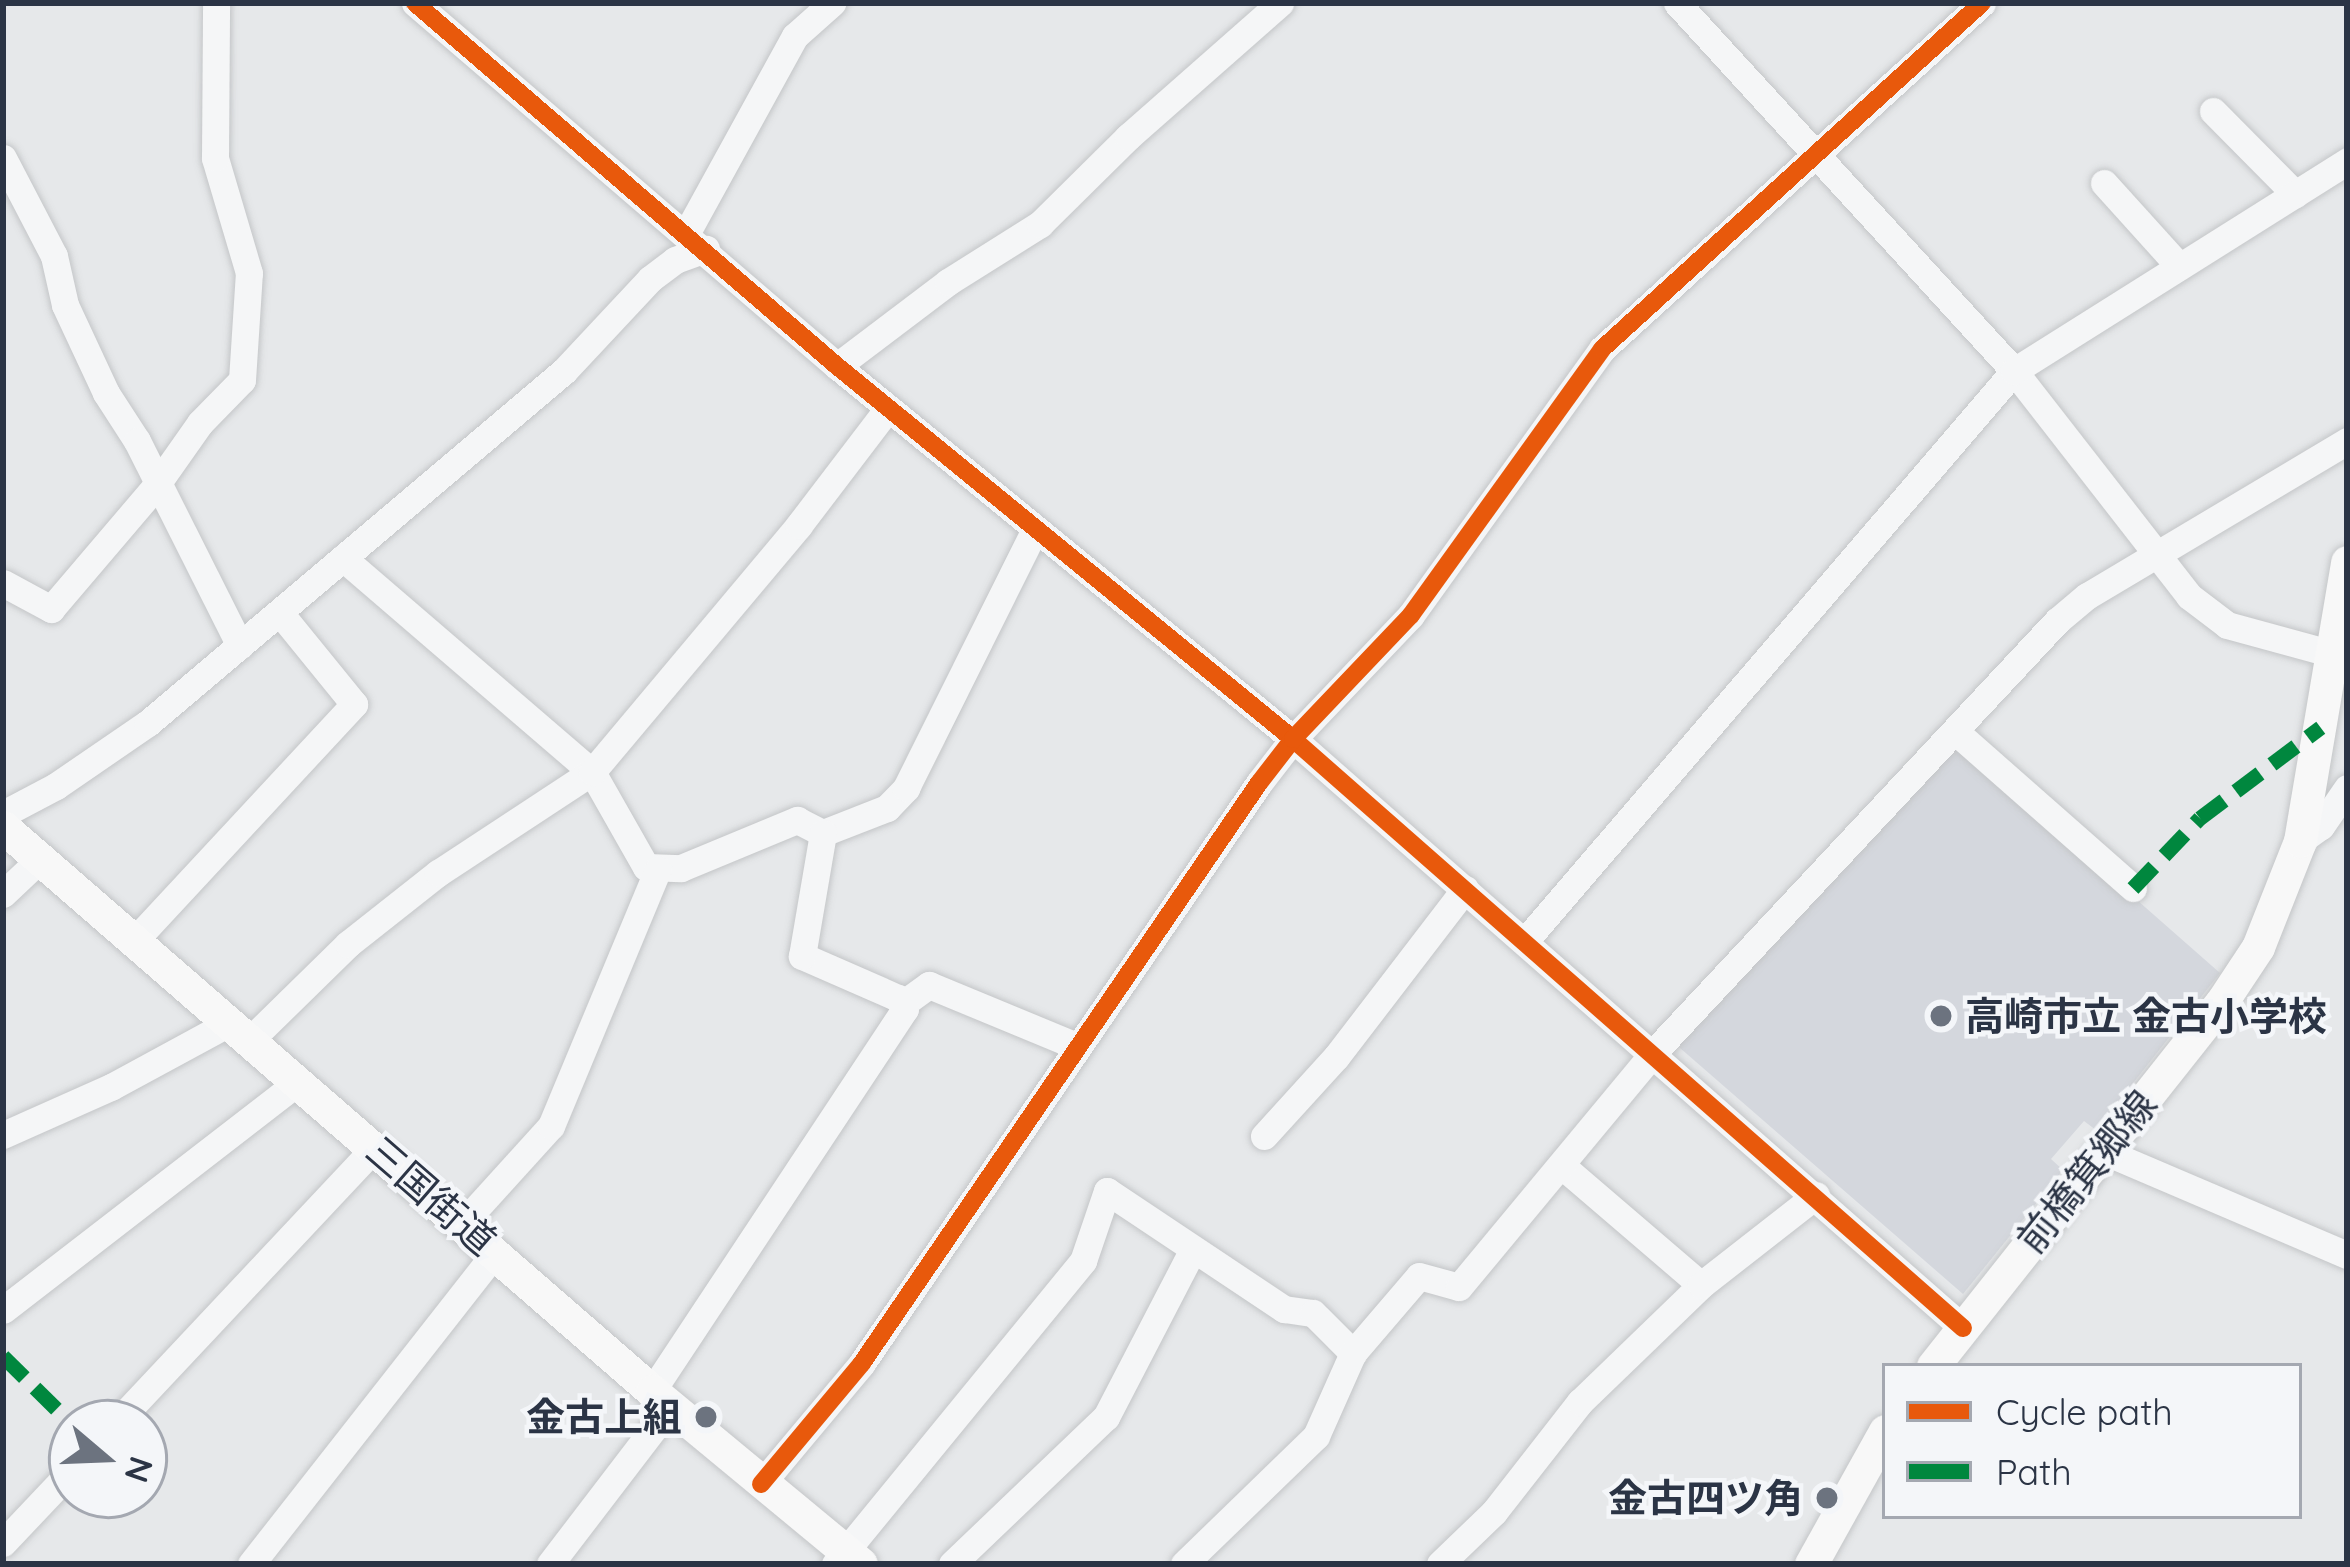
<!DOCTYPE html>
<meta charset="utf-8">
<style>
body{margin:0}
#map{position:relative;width:2350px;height:1567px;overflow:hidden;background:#e6e8ea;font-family:Quicksand,"Noto Sans JP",sans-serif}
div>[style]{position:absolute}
.built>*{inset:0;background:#d4d7dd}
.roads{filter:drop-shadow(0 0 3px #c4c6c8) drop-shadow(0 0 3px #c4c6c8)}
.minor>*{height:27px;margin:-13.5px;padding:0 13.5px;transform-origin:13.5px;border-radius:13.5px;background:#f5f6f7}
.major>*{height:33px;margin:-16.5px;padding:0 16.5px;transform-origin:16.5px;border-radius:16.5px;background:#f8f8f8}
.quiet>*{height:15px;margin-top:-7.5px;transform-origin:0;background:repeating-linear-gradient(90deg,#00873e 0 30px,transparent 0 45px)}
.cycleway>*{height:18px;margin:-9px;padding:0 9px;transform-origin:9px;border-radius:9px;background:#e8590c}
.dots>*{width:33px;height:33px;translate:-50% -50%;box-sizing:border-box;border:6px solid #f4f6f9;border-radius:50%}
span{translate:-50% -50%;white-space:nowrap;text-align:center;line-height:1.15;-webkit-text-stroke:9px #f4f6f9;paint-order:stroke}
.poi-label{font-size:39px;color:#2b3445;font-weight:700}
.left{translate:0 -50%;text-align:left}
.right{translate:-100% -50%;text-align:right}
.street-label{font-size:39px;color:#2b3445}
.frame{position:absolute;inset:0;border:6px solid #2b3445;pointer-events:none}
.legend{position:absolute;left:1882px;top:1363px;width:420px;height:156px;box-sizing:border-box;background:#f4f6f9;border:3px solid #a4a8b1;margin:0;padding:15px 21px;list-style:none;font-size:36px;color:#2b3445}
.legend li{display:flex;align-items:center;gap:24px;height:60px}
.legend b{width:60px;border:3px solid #a4a8b1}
.north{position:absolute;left:48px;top:1399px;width:120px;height:120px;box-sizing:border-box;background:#f4f6f9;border:3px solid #a4a8b1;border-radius:50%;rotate:109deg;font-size:33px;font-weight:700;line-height:48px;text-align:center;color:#2b3445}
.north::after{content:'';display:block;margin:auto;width:42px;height:54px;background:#6c737f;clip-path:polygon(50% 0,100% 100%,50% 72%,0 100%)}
</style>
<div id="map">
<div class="built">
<div style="clip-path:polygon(1956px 741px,2220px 973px,2096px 1130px,2084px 1121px,2051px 1159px,2063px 1170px,1963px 1294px,1672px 1041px)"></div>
</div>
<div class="roads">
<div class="minor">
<div style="left:415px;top:3px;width:557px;rotate:40.7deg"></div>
<div style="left:837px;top:366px;width:589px;rotate:39.28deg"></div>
<div style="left:1293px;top:739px;width:892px;rotate:41.32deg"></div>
<div style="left:1677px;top:3px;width:499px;rotate:47.5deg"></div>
<div style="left:2014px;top:371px;width:285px;rotate:52.1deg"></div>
<div style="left:2189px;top:596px;width:48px;rotate:37.3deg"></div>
<div style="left:2227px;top:625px;width:110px;rotate:15.3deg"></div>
<div style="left:2213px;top:111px;width:117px;rotate:45.3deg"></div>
<div style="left:3px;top:158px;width:110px;rotate:62.5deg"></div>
<div style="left:54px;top:256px;width:50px;rotate:77.3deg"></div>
<div style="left:65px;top:305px;width:97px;rotate:65deg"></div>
<div style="left:106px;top:393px;width:57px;rotate:57.1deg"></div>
<div style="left:137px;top:441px;width:229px;rotate:63.3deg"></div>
<div style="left:2104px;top:183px;width:112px;rotate:47.9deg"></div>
<div style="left:686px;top:234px;width:226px;rotate:-61.2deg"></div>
<div style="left:795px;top:36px;width:50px;rotate:-41.7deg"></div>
<div style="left:837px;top:366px;width:139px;rotate:-37.1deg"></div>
<div style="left:948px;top:282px;width:109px;rotate:-32.2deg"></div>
<div style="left:1040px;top:224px;width:124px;rotate:-44.7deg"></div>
<div style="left:1128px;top:137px;width:203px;rotate:-41.4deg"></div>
<div style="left:343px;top:558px;width:328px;rotate:40.7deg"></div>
<div style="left:592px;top:772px;width:109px;rotate:60.4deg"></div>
<div style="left:646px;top:867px;width:35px;rotate:2deg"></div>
<div style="left:681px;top:868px;width:126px;rotate:-22.5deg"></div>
<div style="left:797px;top:820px;width:29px;rotate:27deg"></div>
<div style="left:823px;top:833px;width:69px;rotate:-21.3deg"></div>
<div style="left:887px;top:808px;width:28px;rotate:-46deg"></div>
<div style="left:906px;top:788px;width:289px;rotate:-63.5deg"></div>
<div style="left:3px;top:583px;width:55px;rotate:28.4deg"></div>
<div style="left:51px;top:609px;width:160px;rotate:-49.6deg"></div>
<div style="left:155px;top:487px;width:78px;rotate:-54.9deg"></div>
<div style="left:200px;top:423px;width:60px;rotate:-45.7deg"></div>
<div style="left:242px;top:380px;width:107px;rotate:-86.3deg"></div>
<div style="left:249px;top:273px;width:120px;rotate:-106.5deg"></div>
<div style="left:215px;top:158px;width:155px;rotate:-89.6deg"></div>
<div style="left:1956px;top:732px;width:236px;rotate:41.4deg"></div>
<div style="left:3px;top:814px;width:60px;rotate:-27.8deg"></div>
<div style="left:56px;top:786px;width:112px;rotate:-34.4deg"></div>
<div style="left:148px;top:723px;width:545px;rotate:-40.24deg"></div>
<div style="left:564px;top:371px;width:126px;rotate:-46.9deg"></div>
<div style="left:650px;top:279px;width:31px;rotate:-37deg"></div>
<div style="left:675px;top:260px;width:33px;rotate:-20deg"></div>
<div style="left:2300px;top:841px;width:26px;rotate:-36deg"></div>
<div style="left:2321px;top:826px;width:46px;rotate:-55.6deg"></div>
<div style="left:3px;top:894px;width:51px;rotate:-43.4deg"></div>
<div style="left:135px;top:940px;width:322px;rotate:-47.1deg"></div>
<div style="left:354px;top:704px;width:117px;rotate:-129.1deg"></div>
<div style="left:1525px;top:941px;width:751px;rotate:-49.37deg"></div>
<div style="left:2014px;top:371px;width:394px;rotate:-32.2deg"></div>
<div style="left:904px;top:1003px;width:31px;rotate:-36deg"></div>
<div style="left:929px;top:985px;width:159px;rotate:22.5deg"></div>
<div style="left:249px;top:1041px;width:139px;rotate:-44.4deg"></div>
<div style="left:348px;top:944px;width:115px;rotate:-38.3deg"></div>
<div style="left:438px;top:873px;width:184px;rotate:-33.3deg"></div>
<div style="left:592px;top:772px;width:322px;rotate:-50deg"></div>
<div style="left:799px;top:525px;width:147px;rotate:-52.7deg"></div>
<div style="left:3px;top:1135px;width:118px;rotate:-24deg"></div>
<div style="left:111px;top:1087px;width:134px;rotate:-28.5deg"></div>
<div style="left:1264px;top:1136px;width:107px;rotate:-47.7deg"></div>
<div style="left:1336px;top:1057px;width:212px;rotate:-52.5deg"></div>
<div style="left:2103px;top:1151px;width:265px;rotate:23.1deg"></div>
<div style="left:1561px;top:1165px;width:184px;rotate:40.6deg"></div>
<div style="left:462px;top:1224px;width:132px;rotate:-47.8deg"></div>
<div style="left:551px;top:1126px;width:278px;rotate:-67.4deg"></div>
<div style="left:3px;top:1310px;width:371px;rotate:-37.7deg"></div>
<div style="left:652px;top:1391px;width:458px;rotate:-56.5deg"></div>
<div style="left:905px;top:1009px;width:13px;rotate:-122deg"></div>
<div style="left:898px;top:998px;width:105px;rotate:-156.4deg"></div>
<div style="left:802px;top:956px;width:125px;rotate:-80.3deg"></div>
<div style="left:116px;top:1423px;width:378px;rotate:-46.8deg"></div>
<div style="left:761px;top:1484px;width:158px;rotate:-50.1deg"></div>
<div style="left:862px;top:1363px;width:703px;rotate:-55.61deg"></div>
<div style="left:1259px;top:783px;width:56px;rotate:-52.3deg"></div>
<div style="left:1293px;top:739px;width:171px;rotate:-46.4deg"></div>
<div style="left:1411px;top:615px;width:327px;rotate:-54.3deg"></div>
<div style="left:1602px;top:349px;width:514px;rotate:-42.32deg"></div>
<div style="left:3px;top:1543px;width:100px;rotate:-46.6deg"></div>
<div style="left:251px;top:1564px;width:397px;rotate:-51.9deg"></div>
<div style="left:550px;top:1564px;width:198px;rotate:-52.6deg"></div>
<div style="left:835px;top:1564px;width:392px;rotate:-50.7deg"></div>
<div style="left:1083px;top:1261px;width:74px;rotate:-71.1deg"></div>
<div style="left:1107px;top:1191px;width:213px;rotate:33.7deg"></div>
<div style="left:1284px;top:1309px;width:29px;rotate:8deg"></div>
<div style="left:1313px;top:1313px;width:57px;rotate:45deg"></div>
<div style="left:952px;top:1564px;width:213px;rotate:-43.7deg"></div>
<div style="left:1106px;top:1417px;width:189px;rotate:-62.6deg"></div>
<div style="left:1184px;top:1564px;width:184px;rotate:-44.1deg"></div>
<div style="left:1316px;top:1436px;width:91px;rotate:-66deg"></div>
<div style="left:1353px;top:1353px;width:101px;rotate:-49.4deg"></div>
<div style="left:1419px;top:1276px;width:41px;rotate:15.4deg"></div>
<div style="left:1459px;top:1287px;width:305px;rotate:-50.3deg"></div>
<div style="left:1654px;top:1052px;width:590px;rotate:-46.92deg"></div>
<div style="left:2057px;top:621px;width:39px;rotate:-40deg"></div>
<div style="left:2087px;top:596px;width:303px;rotate:-30.8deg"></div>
<div style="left:1440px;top:1564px;width:75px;rotate:-43.9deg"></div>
<div style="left:1494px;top:1512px;width:140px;rotate:-52deg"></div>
<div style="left:1580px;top:1402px;width:168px;rotate:-44deg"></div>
<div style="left:1701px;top:1285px;width:146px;rotate:-38deg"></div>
</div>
<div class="major">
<div style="left:3px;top:827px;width:860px;rotate:40.99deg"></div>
<div style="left:652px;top:1391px;width:271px;rotate:39.6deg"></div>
<div style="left:1933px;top:1366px;width:463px;rotate:-51.6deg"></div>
<div style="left:2221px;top:1003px;width:67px;rotate:-56.5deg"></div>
<div style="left:2258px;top:947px;width:114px;rotate:-68.4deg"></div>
<div style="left:2300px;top:841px;width:283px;rotate:-80.4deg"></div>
<div style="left:1811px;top:1564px;width:152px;rotate:-60.9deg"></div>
</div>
</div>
<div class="quiet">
<div style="left:2133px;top:888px;width:97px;rotate:-46.3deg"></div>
<div style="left:2200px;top:818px;width:151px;rotate:-36.9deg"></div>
<div style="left:3px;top:1356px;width:97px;rotate:44.6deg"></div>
</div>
<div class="cycleway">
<div style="left:415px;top:3px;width:557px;rotate:40.7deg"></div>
<div style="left:837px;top:366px;width:589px;rotate:39.28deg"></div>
<div style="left:1293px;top:739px;width:892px;rotate:41.32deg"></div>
<div style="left:761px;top:1484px;width:158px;rotate:-50.1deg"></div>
<div style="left:862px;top:1363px;width:703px;rotate:-55.61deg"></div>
<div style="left:1259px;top:783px;width:56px;rotate:-52.3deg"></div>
<div style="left:1293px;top:739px;width:171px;rotate:-46.4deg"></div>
<div style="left:1411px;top:615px;width:327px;rotate:-54.3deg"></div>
<div style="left:1602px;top:349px;width:514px;rotate:-42.32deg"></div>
</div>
<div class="dots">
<div style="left:1941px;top:1016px;background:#6c737f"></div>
<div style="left:706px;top:1417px;background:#6c737f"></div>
<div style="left:1827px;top:1498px;background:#6c737f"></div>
</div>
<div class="poi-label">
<span class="left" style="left:1965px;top:1016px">高崎市立 金古小学校</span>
<span class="right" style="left:682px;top:1417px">金古上組</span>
<span class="right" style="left:1803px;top:1498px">金古四ツ角</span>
</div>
<div class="street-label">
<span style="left:2087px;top:1172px;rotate:-51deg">前橋箕郷線</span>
<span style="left:431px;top:1196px;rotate:41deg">三国街道</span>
</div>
<div class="frame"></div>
<ul class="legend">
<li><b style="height:15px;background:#e8590c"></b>Cycle path</li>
<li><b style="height:15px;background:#00873e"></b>Path</li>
</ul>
<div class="north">N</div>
</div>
